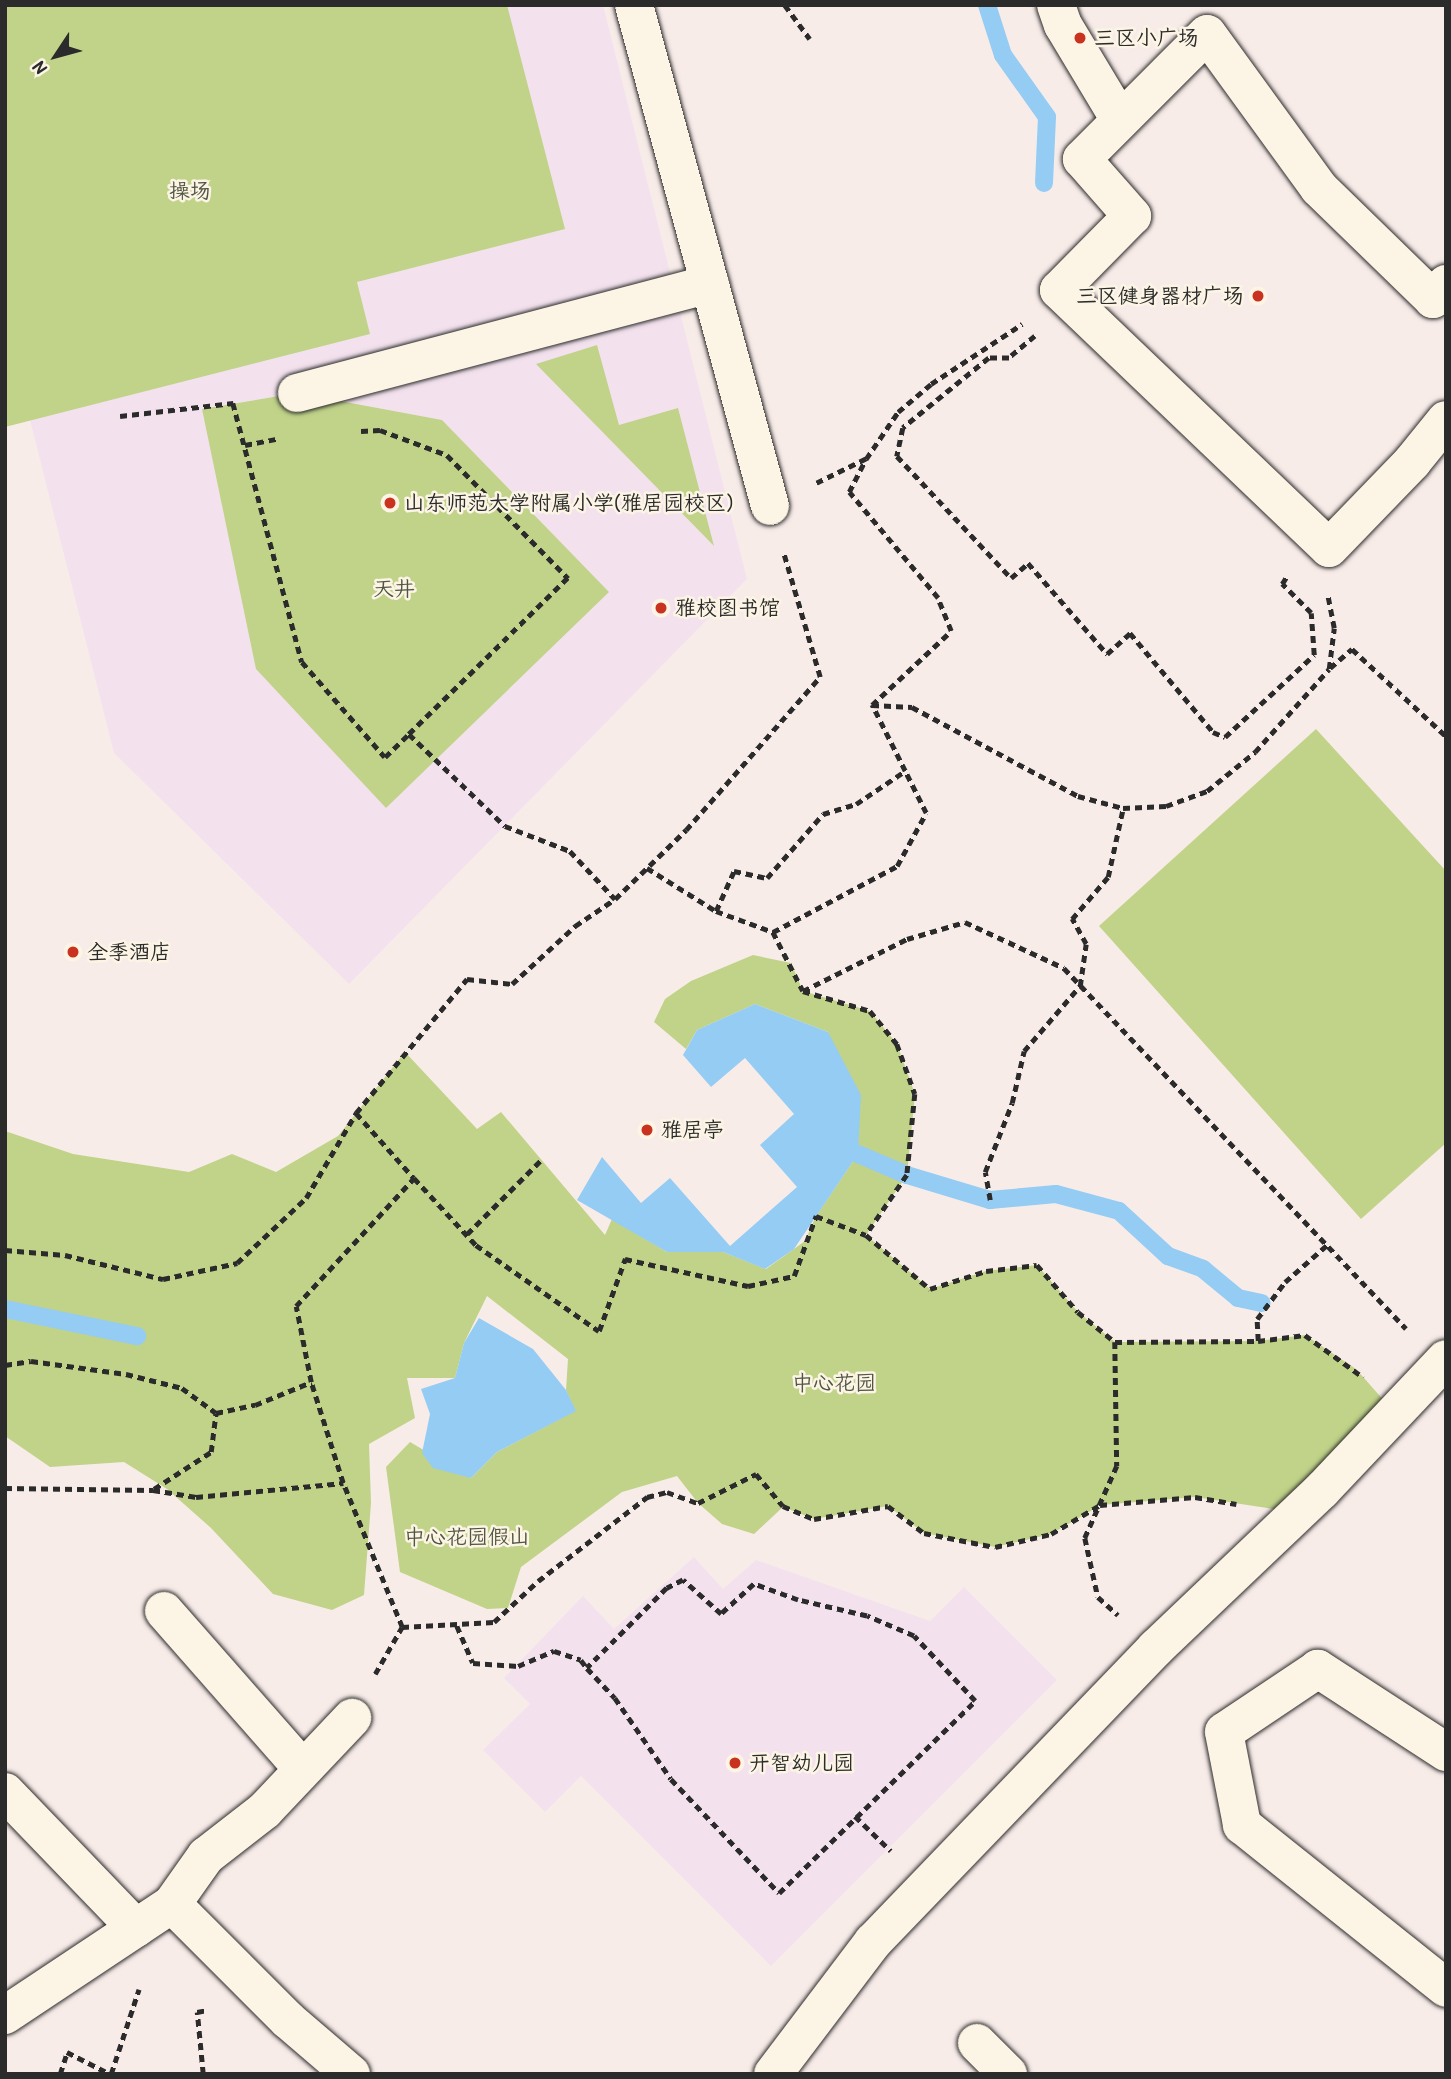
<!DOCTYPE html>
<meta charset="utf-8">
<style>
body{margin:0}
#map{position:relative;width:1451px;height:2079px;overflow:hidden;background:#f8ece9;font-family:"Patrick Hand","LXGW WenKai TC",sans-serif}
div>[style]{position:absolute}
.built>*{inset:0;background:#f3e2ee}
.green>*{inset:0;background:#c0d389}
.water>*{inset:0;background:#94ccf3}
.stream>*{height:18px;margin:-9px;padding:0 9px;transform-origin:9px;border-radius:9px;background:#94ccf3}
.path>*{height:4.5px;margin-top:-2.25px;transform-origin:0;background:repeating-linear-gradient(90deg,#2b2b2b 0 7px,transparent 0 12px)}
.roads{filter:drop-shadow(0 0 2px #2b2b2b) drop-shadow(0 0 2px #2b2b2b)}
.minor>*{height:38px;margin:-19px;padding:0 19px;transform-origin:19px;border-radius:19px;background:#fcf5e5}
.dots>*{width:19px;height:19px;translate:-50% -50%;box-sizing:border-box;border:4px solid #fcf5e5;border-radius:50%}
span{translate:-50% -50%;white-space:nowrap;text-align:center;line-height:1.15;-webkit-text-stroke:5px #fcf5e5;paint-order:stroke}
.poi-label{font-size:21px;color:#2b2b2b}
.left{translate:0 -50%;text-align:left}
.right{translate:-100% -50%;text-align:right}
.park-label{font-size:21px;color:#505542}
.frame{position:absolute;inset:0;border:7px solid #2b2b2b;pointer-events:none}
.north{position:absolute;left:21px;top:21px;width:70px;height:70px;-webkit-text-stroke:5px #fcf5e5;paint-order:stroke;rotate:234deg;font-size:19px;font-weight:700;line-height:28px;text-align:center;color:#2b2b2b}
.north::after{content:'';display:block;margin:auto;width:24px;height:32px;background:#2b2b2b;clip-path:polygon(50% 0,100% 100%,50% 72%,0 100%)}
</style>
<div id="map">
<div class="built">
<div style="clip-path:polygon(5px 5px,603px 5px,747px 579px,349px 984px,114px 753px,30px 420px)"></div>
<div style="clip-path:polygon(694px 1557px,723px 1589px,756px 1560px,930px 1621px,964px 1587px,1057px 1680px,771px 1966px,581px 1776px,545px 1812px,483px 1750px,530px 1704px,504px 1678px,583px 1596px,614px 1629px)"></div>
</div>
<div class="green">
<div style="clip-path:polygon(5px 5px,507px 5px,565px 229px,357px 282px,370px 334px,5px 427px)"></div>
<div style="clip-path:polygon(597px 345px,619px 425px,678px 408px,714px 546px,536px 364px)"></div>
<div style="clip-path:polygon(297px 393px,442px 420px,609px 592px,386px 808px,256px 669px,202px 409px)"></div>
<div style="clip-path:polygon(1316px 729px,1446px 871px,1446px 1143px,1361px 1219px,1099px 926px)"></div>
<div style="clip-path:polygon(753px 955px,791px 963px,803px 991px,870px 1011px,897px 1044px,915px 1094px,907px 1175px,866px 1235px,930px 1289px,986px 1271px,1037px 1265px,1078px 1312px,1115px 1342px,1258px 1341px,1305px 1335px,1356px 1369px,1395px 1413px,1299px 1513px,1195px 1497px,1101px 1505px,1051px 1534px,995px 1547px,924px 1533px,888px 1506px,814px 1519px,783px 1507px,754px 1534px,722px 1524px,698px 1503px,677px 1476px,622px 1492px,521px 1567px,508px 1608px,487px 1609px,400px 1572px,386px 1467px,410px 1442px,471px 1478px,497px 1452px,575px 1411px,566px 1390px,568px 1359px,487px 1296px,464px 1343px,455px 1378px,407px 1378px,415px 1418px,369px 1444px,371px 1503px,364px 1595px,332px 1610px,273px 1594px,211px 1528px,167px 1489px,124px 1462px,50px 1467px,5px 1436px,5px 1131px,73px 1154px,189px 1172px,232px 1154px,276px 1172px,338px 1136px,405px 1052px,477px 1129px,501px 1112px,605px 1235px,612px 1219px,667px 1252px,723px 1252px,766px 1269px,805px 1241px,816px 1216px,858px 1154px,828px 1032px,755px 1004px,697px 1030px,686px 1049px,654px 1022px,665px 999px,691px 981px)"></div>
</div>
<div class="water">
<div style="clip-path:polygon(755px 1004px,828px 1032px,861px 1095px,858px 1154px,794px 1249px,765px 1269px,723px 1252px,667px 1252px,577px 1200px,602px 1157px,641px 1203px,670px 1178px,730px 1246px,797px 1187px,760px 1145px,794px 1114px,745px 1058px,711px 1087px,683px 1055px,697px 1030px)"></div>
<div style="clip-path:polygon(479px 1318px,533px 1349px,566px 1390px,576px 1411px,497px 1452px,471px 1478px,433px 1468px,422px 1453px,430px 1414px,421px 1389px,455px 1378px,464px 1343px)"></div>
</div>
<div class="stream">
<div style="left:987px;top:5px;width:52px;rotate:72.3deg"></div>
<div style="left:1003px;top:55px;width:76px;rotate:54.6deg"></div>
<div style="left:1047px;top:117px;width:66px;rotate:92.6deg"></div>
<div style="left:858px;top:1154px;width:53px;rotate:23.2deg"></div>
<div style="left:907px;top:1175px;width:87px;rotate:16.8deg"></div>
<div style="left:990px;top:1200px;width:66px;rotate:-5.2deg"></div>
<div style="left:1056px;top:1194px;width:65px;rotate:15.1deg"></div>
<div style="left:1119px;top:1211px;width:67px;rotate:42.6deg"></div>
<div style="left:1168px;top:1256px;width:37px;rotate:20deg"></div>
<div style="left:1203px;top:1269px;width:45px;rotate:39.6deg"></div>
<div style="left:1238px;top:1298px;width:24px;rotate:12deg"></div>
<div style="left:5px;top:1309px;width:135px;rotate:11.6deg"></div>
</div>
<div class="path">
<div style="left:785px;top:5px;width:42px;rotate:53.7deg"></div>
<div style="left:1035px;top:336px;width:34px;rotate:140deg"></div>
<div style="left:1009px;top:358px;width:20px;rotate:180deg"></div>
<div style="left:989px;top:358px;width:111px;rotate:140.9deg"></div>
<div style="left:903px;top:428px;width:29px;rotate:102deg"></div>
<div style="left:897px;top:456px;width:167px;rotate:46.9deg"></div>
<div style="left:1011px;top:578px;width:23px;rotate:-41deg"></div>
<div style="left:1028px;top:563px;width:121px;rotate:49deg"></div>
<div style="left:1107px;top:654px;width:31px;rotate:-42deg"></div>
<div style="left:1130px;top:633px;width:129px;rotate:50deg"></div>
<div style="left:1213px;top:732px;width:13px;rotate:23deg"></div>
<div style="left:1225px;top:737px;width:121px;rotate:-42.7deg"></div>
<div style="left:1314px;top:655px;width:42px;rotate:-94.1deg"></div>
<div style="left:1311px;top:613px;width:41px;rotate:-135deg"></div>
<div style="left:1282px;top:584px;width:9px;rotate:-58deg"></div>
<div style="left:120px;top:416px;width:114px;rotate:-6.6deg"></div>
<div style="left:233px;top:403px;width:268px;rotate:75.1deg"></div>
<div style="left:302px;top:662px;width:126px;rotate:48.9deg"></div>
<div style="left:385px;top:757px;width:33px;rotate:-44deg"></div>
<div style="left:409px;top:734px;width:133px;rotate:43.8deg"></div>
<div style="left:505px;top:826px;width:70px;rotate:21deg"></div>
<div style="left:570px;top:851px;width:66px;rotate:46.8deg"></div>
<div style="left:361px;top:431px;width:19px;rotate:-3deg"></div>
<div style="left:380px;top:430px;width:72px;rotate:20.5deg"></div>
<div style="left:447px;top:455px;width:173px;rotate:45.5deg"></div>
<div style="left:568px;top:578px;width:223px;rotate:135.5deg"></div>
<div style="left:245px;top:445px;width:32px;rotate:-11deg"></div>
<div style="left:866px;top:459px;width:57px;rotate:-55.8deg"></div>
<div style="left:898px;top:412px;width:43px;rotate:-40.3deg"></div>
<div style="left:931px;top:384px;width:109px;rotate:-33.4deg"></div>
<div style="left:1330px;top:668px;width:29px;rotate:-41deg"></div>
<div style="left:1352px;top:649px;width:128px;rotate:42.8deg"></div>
<div style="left:872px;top:705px;width:40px;rotate:2.9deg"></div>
<div style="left:912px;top:707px;width:188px;rotate:28.2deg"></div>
<div style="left:1078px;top:796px;width:47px;rotate:14.9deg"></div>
<div style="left:1123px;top:808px;width:43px;rotate:-2.7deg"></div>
<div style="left:1166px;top:806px;width:44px;rotate:-20.1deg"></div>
<div style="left:1207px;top:791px;width:62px;rotate:-39.1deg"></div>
<div style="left:1255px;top:752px;width:111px;rotate:-48.3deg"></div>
<div style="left:1329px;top:669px;width:41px;rotate:-83deg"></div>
<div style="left:1334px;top:628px;width:32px;rotate:-101deg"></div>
<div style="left:647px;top:868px;width:81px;rotate:31.9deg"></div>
<div style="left:716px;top:911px;width:44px;rotate:-65.8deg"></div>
<div style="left:734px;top:871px;width:34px;rotate:12deg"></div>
<div style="left:767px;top:878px;width:85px;rotate:-48.8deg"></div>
<div style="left:823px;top:814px;width:34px;rotate:-17deg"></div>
<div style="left:856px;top:804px;width:59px;rotate:-34deg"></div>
<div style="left:905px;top:771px;width:74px;rotate:-116.6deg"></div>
<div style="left:872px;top:705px;width:108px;rotate:-43.1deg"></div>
<div style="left:951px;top:631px;width:35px;rotate:-112deg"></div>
<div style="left:938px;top:598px;width:138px;rotate:-130deg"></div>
<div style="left:849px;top:492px;width:37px;rotate:-63deg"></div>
<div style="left:866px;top:459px;width:55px;rotate:153.9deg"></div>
<div style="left:716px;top:911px;width:61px;rotate:20.2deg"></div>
<div style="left:773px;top:932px;width:66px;rotate:63deg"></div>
<div style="left:803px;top:991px;width:116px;rotate:-26.6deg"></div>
<div style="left:907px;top:939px;width:60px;rotate:-16.3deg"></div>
<div style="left:965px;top:922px;width:109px;rotate:24.9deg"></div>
<div style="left:1064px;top:968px;width:497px;rotate:46.5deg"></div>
<div style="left:773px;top:932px;width:140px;rotate:-28deg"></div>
<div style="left:897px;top:866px;width:60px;rotate:-61.3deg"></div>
<div style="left:926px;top:813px;width:47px;rotate:-116.6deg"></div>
<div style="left:803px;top:991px;width:70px;rotate:16.6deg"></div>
<div style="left:870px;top:1011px;width:43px;rotate:50.7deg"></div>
<div style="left:897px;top:1044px;width:53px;rotate:70.2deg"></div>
<div style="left:915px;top:1094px;width:81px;rotate:95.6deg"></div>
<div style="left:907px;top:1175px;width:73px;rotate:124.3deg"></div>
<div style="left:356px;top:1113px;width:87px;rotate:48.3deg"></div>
<div style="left:990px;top:1200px;width:28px;rotate:-100deg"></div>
<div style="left:985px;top:1172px;width:74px;rotate:-68.6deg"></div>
<div style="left:1012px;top:1103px;width:53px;rotate:-77deg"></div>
<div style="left:1024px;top:1051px;width:86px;rotate:-49.3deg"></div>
<div style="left:1080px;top:986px;width:42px;rotate:-81.9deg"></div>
<div style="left:1086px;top:944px;width:29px;rotate:-119deg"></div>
<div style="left:1072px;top:919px;width:55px;rotate:-49.4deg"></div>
<div style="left:1108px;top:877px;width:71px;rotate:-77.7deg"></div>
<div style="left:467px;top:1234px;width:106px;rotate:-45deg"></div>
<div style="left:5px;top:1250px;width:60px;rotate:4.8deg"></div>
<div style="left:65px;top:1255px;width:101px;rotate:13.8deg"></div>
<div style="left:163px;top:1279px;width:76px;rotate:-12.2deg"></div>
<div style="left:237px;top:1263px;width:95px;rotate:-43.3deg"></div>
<div style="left:306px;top:1198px;width:99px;rotate:-59.5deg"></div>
<div style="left:356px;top:1113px;width:174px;rotate:-50.4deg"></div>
<div style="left:467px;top:979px;width:45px;rotate:6.3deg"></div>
<div style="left:512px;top:984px;width:86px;rotate:-42.6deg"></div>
<div style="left:575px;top:926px;width:48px;rotate:-34deg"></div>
<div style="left:615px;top:899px;width:99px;rotate:-44.2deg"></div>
<div style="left:686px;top:830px;width:203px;rotate:-48.8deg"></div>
<div style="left:820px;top:677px;width:131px;rotate:-106.4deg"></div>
<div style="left:1258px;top:1341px;width:22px;rotate:-93deg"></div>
<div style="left:1257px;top:1319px;width:46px;rotate:-52.9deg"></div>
<div style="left:1285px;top:1282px;width:56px;rotate:-41.4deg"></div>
<div style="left:1115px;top:1342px;width:124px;rotate:89.1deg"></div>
<div style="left:1117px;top:1466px;width:79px;rotate:114deg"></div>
<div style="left:1085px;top:1538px;width:60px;rotate:77.6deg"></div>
<div style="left:1098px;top:1597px;width:27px;rotate:42deg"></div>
<div style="left:5px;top:1365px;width:26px;rotate:-9deg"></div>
<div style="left:31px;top:1361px;width:96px;rotate:7.8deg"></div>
<div style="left:126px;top:1374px;width:58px;rotate:14deg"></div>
<div style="left:182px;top:1388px;width:42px;rotate:36.3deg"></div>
<div style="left:216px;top:1413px;width:40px;rotate:-12deg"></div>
<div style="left:255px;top:1405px;width:61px;rotate:-22.3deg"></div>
<div style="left:5px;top:1488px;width:148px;rotate:0.8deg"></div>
<div style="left:153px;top:1490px;width:44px;rotate:9.2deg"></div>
<div style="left:196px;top:1497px;width:148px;rotate:-5.4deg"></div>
<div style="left:154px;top:1489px;width:68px;rotate:-33deg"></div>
<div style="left:211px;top:1452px;width:39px;rotate:-83deg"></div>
<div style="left:457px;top:1626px;width:40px;rotate:66.6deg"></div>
<div style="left:473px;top:1663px;width:45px;rotate:3.8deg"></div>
<div style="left:518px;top:1666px;width:39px;rotate:-23deg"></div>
<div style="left:554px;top:1651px;width:28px;rotate:18deg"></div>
<div style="left:581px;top:1660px;width:10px;rotate:53deg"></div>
<div style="left:587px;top:1668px;width:41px;rotate:47deg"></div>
<div style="left:615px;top:1698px;width:98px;rotate:55.3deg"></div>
<div style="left:671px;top:1779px;width:157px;rotate:46.5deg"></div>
<div style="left:779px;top:1893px;width:274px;rotate:-44.4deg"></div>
<div style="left:975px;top:1701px;width:89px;rotate:-133.2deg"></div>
<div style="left:914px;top:1636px;width:51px;rotate:-156.9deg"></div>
<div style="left:867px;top:1616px;width:71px;rotate:-166.9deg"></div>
<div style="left:798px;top:1600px;width:47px;rotate:-160deg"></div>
<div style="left:754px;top:1584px;width:45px;rotate:137.7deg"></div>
<div style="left:721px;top:1614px;width:51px;rotate:-138.2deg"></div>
<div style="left:683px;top:1580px;width:18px;rotate:153deg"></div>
<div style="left:667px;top:1588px;width:113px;rotate:135deg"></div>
<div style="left:402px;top:1627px;width:156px;rotate:-112.3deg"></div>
<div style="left:343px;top:1483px;width:106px;rotate:-107.6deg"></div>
<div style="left:311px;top:1382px;width:77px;rotate:-101.2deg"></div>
<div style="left:296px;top:1306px;width:174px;rotate:-47.3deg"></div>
<div style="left:414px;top:1178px;width:91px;rotate:47.2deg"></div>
<div style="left:476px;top:1245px;width:150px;rotate:35deg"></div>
<div style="left:599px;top:1331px;width:77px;rotate:-70.1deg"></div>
<div style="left:625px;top:1259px;width:126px;rotate:12.4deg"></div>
<div style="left:748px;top:1286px;width:47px;rotate:-12.3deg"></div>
<div style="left:794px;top:1276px;width:64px;rotate:-69.9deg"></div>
<div style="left:816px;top:1216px;width:53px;rotate:20.8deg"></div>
<div style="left:866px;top:1235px;width:84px;rotate:40.2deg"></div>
<div style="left:930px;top:1289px;width:59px;rotate:-17.8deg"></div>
<div style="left:986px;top:1271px;width:51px;rotate:-6.7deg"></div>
<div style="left:1037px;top:1265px;width:62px;rotate:48.9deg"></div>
<div style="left:1078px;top:1312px;width:48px;rotate:39deg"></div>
<div style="left:1115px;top:1342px;width:143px;rotate:-0.4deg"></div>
<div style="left:1258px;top:1341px;width:47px;rotate:-7.3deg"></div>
<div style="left:1305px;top:1335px;width:72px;rotate:35.9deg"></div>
<div style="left:375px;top:1674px;width:54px;rotate:-60.1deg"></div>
<div style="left:402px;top:1627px;width:92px;rotate:-3.1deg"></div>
<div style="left:494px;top:1622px;width:60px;rotate:-43deg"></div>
<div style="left:538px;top:1581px;width:138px;rotate:-37.6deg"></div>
<div style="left:647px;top:1497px;width:21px;rotate:-14deg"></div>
<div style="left:667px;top:1492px;width:33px;rotate:20deg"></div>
<div style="left:698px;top:1503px;width:65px;rotate:-26.6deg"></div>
<div style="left:756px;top:1474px;width:42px;rotate:49.8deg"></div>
<div style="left:783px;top:1506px;width:34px;rotate:23deg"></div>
<div style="left:814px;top:1519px;width:75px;rotate:-10deg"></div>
<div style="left:888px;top:1506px;width:45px;rotate:36.9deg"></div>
<div style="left:924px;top:1533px;width:72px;rotate:11.2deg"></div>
<div style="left:995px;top:1547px;width:57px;rotate:-13.1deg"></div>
<div style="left:1051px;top:1534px;width:57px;rotate:-30.6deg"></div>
<div style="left:1100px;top:1505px;width:95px;rotate:-4.8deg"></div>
<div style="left:1195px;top:1497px;width:42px;rotate:9.7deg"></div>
<div style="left:855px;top:1816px;width:50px;rotate:44.2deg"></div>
<div style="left:60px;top:2074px;width:23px;rotate:-72deg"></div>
<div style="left:67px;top:2052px;width:48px;rotate:27.1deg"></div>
<div style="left:111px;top:2074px;width:89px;rotate:-71.8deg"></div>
<div style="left:203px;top:2074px;width:62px;rotate:-95.5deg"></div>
<div style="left:197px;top:2012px;width:10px;rotate:-11deg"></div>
</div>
<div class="roads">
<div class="minor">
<div style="left:634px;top:5px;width:519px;rotate:74.81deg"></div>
<div style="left:1056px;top:5px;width:21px;rotate:71deg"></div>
<div style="left:1063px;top:25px;width:111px;rotate:59deg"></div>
<div style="left:1446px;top:284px;width:20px;rotate:131deg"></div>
<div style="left:1433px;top:299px;width:159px;rotate:-135.8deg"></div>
<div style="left:1319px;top:188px;width:190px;rotate:-126deg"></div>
<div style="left:1207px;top:34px;width:177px;rotate:135deg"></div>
<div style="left:1082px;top:159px;width:76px;rotate:48.7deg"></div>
<div style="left:1132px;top:216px;width:104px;rotate:134.6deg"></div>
<div style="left:1059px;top:290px;width:373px;rotate:43.7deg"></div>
<div style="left:1329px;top:548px;width:120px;rotate:-46deg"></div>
<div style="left:1412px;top:462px;width:54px;rotate:-51deg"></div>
<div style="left:297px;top:393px;width:427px;rotate:-14.8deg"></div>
<div style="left:164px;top:1611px;width:210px;rotate:48.7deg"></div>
<div style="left:1446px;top:1752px;width:153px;rotate:-147deg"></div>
<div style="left:1318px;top:1669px;width:113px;rotate:146.2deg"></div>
<div style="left:1224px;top:1732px;width:95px;rotate:79deg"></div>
<div style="left:1242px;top:1825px;width:261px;rotate:38.6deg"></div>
<div style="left:5px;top:1792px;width:189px;rotate:46.1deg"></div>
<div style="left:172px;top:1904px;width:59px;rotate:-54.7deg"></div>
<div style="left:206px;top:1856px;width:75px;rotate:-37.9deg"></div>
<div style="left:265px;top:1810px;width:127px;rotate:-46.6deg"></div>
<div style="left:5px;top:2015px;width:201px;rotate:-33.6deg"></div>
<div style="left:172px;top:1904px;width:164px;rotate:45deg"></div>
<div style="left:288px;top:2020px;width:83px;rotate:40.6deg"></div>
<div style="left:977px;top:2043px;width:44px;rotate:45deg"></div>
<div style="left:773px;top:2074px;width:166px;rotate:-52.9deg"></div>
<div style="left:873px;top:1942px;width:408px;rotate:-46.1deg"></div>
<div style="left:1156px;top:1648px;width:229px;rotate:-43.6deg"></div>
<div style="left:1322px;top:1490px;width:180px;rotate:-46.6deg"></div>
</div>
</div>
<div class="dots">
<div style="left:1080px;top:38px;background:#c8321e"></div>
<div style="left:1258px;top:296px;background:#c8321e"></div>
<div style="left:390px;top:503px;background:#c8321e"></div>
<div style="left:661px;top:608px;background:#c8321e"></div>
<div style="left:73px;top:952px;background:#c8321e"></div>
<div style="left:647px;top:1130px;background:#c8321e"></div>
<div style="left:735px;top:1763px;background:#c8321e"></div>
</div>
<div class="poi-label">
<span class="left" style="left:1094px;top:38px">三区小广场</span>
<span class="right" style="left:1244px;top:296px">三区健身器材广场</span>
<span class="left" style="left:404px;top:503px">山东师范大学附属小学(雅居园校区)</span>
<span class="left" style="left:675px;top:608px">雅校图书馆</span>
<span class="left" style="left:87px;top:952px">全季酒店</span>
<span class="left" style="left:661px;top:1130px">雅居亭</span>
<span class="left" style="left:749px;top:1763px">开智幼儿园</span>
</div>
<div class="park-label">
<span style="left:190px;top:191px">操场</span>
<span style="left:394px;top:589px">天井</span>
<span style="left:834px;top:1383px">中心花园</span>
<span style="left:467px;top:1537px">中心花园假山</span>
</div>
<div class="frame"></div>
<div class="north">N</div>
</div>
